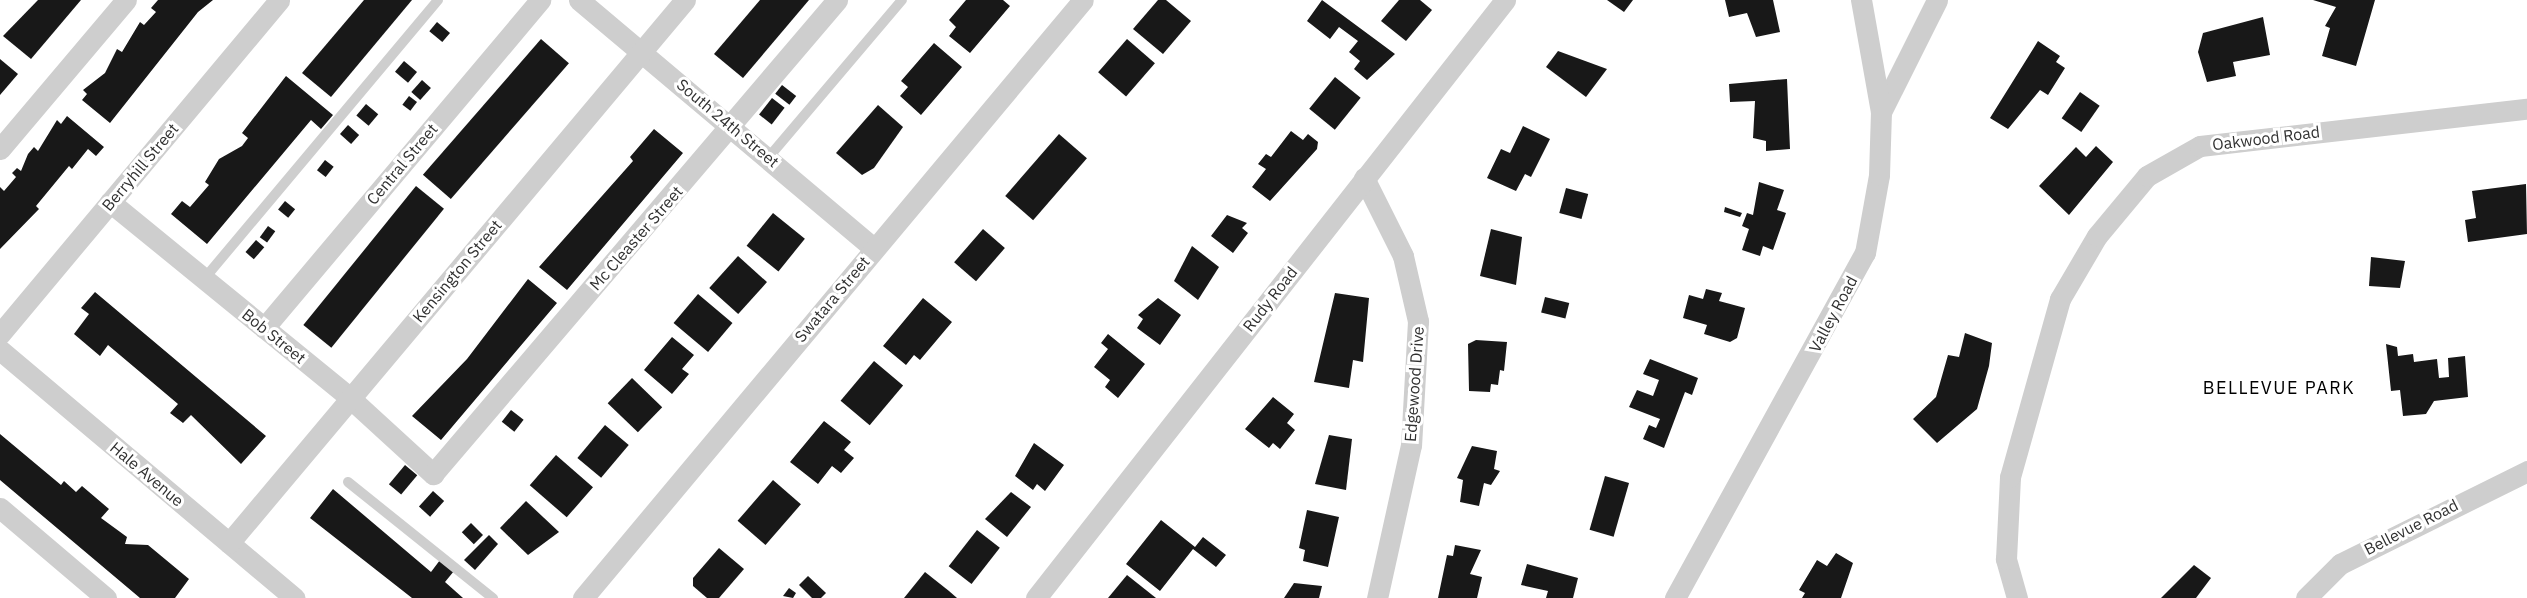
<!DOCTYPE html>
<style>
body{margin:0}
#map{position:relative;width:2527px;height:598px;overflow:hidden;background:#fff;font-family:"IBM Plex Sans",sans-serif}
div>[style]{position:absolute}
.building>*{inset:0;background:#181818;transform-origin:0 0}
.service>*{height:10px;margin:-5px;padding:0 5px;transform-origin:5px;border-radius:5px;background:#cecece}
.minor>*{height:21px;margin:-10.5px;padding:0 10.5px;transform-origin:10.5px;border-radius:10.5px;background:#cecece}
span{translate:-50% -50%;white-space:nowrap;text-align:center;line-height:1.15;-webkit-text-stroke:6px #fff;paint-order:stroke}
.street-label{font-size:16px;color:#313131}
.neighbourhood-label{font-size:18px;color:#000;letter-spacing:1.5px}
</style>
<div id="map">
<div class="building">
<div style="clip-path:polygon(38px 0,81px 0,31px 59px,3px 36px)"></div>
<div style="clip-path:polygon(158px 0,213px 0,198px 12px,110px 123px,82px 100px,87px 94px,83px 90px,105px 73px,117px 49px,122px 52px,140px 22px,144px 25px,156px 12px,151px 8px)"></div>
<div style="clip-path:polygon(364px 0,412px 0,331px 97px,302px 73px)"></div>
<div style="clip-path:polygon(760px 0,809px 0,743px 78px,714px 54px)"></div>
<div style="clip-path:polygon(966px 0,1003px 0,1010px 6px,970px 53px,949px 36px,956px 27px,949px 20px)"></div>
<div style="clip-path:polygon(1158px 0,1166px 0,1191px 21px,1163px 54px,1133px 29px)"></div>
<div style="clip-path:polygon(1322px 0,1395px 54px,1367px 80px,1354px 69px,1360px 61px,1349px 52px,1358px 41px,1339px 27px,1330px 39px,1307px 21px)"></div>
<div style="clip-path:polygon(1399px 0,1420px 0,1432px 10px,1406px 41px,1381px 21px)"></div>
<div style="clip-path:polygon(1607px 0,1633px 0,1624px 12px)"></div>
<div style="clip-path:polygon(1725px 0,1773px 0,1780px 32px,1756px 37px,1747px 13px,1729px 17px)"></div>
<div style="clip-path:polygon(2313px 0,2375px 0,2356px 66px,2322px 56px,2330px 28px,2325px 26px,2336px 7px)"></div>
<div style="clip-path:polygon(2263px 17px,2270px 55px,2233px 62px,2236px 76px,2207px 82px,2198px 52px,2203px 33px)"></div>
<div style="left:437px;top:22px;width:17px;height:12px;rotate:40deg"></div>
<div style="left:541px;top:39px;width:37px;height:180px;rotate:41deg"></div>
<div style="left:1127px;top:39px;width:37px;height:44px;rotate:41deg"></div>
<div style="clip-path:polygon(2038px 41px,2060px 56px,2056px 62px,2065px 68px,2048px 95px,2040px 90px,2008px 129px,1990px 118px)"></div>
<div style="clip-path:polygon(934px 43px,962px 67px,921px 115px,900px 96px,908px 87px,901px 81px)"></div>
<div style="clip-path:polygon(1558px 51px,1607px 69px,1586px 97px,1546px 67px)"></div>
<div style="clip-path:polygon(0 59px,18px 74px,0 95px)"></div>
<div style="left:404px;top:61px;width:17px;height:14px;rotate:40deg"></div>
<div style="clip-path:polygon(286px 76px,333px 115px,321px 129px,311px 120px,207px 244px,171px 214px,182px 201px,190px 207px,209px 185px,205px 182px,219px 159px,242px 146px,248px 138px,242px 133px)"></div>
<div style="left:1335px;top:77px;width:33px;height:41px;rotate:39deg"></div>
<div style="clip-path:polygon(1787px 79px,1790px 149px,1766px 151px,1766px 141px,1753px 138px,1755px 101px,1730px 102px,1729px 84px)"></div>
<div style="left:422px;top:80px;width:12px;height:16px;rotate:42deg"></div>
<div style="left:782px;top:85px;width:18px;height:11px;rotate:38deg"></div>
<div style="left:2080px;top:92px;width:24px;height:32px;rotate:35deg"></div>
<div style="left:409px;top:96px;width:10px;height:11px;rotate:37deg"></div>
<div style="left:772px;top:98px;width:16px;height:21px;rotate:38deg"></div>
<div style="left:366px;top:104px;width:16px;height:15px;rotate:40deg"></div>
<div style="clip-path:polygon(878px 105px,903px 127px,874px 168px,862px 175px,836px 153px)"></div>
<div style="clip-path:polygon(67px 116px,104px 147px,96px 156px,88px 149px,72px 169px,69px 166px,36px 206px,39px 209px,0 249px,0 187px,4px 191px,16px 177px,12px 173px,17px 168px,21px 171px,28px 154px,34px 147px,38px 151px,57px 120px,61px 124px)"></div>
<div style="left:348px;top:125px;width:15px;height:12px;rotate:42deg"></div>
<div style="clip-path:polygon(1523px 126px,1550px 139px,1531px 177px,1525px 174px,1516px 191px,1487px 178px,1501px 149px,1510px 153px)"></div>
<div style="clip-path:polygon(654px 129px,683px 153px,567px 290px,539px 267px,633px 161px,630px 157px)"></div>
<div style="clip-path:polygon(1291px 131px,1303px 140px,1308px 134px,1318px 142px,1317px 149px,1270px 201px,1252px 187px,1266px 169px,1258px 164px,1266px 154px,1271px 157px)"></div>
<div style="left:1059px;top:134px;width:37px;height:82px;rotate:41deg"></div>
<div style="clip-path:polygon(2096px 146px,2113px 162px,2069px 215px,2039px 186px,2076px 147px,2086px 157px)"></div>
<div style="left:325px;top:160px;width:11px;height:13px;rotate:38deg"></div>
<div style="clip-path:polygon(1759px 182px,1784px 190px,1777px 210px,1786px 213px,1773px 250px,1763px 246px,1760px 256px,1742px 250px,1749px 229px,1742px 226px,1747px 213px,1753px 215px)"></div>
<div style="clip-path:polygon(2526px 184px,2527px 234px,2468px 242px,2465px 220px,2476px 218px,2472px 191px)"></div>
<div style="left:416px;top:186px;width:36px;height:179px;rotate:39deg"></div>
<div style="left:1566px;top:188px;width:23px;height:26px;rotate:15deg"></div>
<div style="left:285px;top:201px;width:13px;height:11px;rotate:39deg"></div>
<div style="clip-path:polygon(1725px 207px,1742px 213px,1740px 217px,1724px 212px)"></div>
<div style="left:773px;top:213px;width:41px;height:42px;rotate:39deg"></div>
<div style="clip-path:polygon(1227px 215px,1247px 223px,1242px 228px,1248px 233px,1233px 253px,1211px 236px)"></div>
<div style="left:268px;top:226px;width:9px;height:14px;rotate:36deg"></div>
<div style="left:983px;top:229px;width:29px;height:44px;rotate:41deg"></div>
<div style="clip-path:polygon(1491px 229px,1522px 237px,1516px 285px,1480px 276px)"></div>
<div style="left:256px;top:240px;width:11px;height:16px;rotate:41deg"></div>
<div style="clip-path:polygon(1192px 246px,1219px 267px,1198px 300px,1174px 281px)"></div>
<div style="left:738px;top:256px;width:39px;height:43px;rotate:42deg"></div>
<div style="clip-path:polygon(2371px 257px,2405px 261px,2400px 288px,2369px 286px)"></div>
<div style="clip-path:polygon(528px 279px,557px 303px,441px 440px,412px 416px,467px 359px)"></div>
<div style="clip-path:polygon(1706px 289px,1722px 293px,1719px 301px,1745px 308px,1737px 338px,1730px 342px,1704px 334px,1707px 325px,1683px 318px,1689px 295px,1703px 299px)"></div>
<div style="clip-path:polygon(95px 292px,266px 436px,241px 464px,191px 415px,183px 423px,170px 413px,178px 404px,108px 345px,100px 356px,74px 334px,89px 314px,81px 308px)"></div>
<div style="clip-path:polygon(1335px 293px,1369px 298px,1363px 362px,1353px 360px,1349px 388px,1314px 382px)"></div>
<div style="left:698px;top:294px;width:45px;height:38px;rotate:40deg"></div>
<div style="left:1545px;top:297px;width:25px;height:16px;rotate:14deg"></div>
<div style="clip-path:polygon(923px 298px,952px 322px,920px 360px,914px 355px,906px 365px,883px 346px)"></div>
<div style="clip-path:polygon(1158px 298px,1181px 315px,1160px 345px,1137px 328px,1143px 319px,1138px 315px)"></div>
<div style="clip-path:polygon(1965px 333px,1992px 343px,1989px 366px,1977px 409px,1937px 443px,1913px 419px,1936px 397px,1948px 355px,1959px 357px)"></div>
<div style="clip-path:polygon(1108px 334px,1145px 364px,1118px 398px,1105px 387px,1110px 380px,1094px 367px,1108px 349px,1101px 343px)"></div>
<div style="clip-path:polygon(672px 337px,694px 355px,682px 369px,689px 374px,672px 394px,644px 370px)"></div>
<div style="clip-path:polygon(1476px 340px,1507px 342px,1504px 371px,1500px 370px,1498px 385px,1491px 384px,1490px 392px,1469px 391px,1468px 344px)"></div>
<div style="clip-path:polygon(2386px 344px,2397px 347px,2398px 356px,2413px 354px,2414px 362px,2437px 359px,2439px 378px,2449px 377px,2448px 358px,2465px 356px,2468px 397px,2434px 401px,2426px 414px,2403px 416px,2400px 390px,2391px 391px)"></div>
<div style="clip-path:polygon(1650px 359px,1698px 378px,1692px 395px,1685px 392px,1664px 448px,1643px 439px,1649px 425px,1656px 428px,1660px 419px,1629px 407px,1637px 390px,1653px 396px,1659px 380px,1643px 374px)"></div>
<div style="left:874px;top:361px;width:38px;height:52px;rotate:40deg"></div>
<div style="left:632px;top:378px;width:42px;height:35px;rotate:44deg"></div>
<div style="clip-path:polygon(1273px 397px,1294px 414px,1287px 423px,1295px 430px,1280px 449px,1273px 443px,1269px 448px,1245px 429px)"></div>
<div style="left:511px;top:410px;width:16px;height:15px;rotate:38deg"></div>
<div style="clip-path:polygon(824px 421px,851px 442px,844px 450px,854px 458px,841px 473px,832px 466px,818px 484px,790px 462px)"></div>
<div style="left:605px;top:425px;width:31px;height:43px;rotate:40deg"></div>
<div style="clip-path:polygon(0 434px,61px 485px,64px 481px,76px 492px,82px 486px,109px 509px,101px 518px,127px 537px,125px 544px,148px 545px,189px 579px,175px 598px,140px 598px,0 480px)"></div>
<div style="clip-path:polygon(1329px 435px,1352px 439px,1346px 490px,1315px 484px)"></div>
<div style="clip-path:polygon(1034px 443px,1064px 465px,1045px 491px,1037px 484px,1033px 490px,1015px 476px)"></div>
<div style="clip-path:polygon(1472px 446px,1497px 451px,1494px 469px,1500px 471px,1491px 485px,1484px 483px,1479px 506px,1460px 502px,1463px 480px,1457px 478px)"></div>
<div style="left:556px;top:455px;width:49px;height:40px;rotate:41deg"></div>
<div style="left:405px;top:465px;width:16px;height:25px;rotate:40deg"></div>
<div style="left:1605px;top:476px;width:25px;height:56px;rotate:16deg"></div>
<div style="left:773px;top:480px;width:37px;height:54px;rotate:41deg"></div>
<div style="clip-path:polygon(333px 489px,431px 572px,440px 560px,454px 571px,445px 582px,463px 598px,412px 598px,310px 518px)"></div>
<div style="left:433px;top:491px;width:15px;height:21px;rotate:42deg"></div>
<div style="clip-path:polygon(1011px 492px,1031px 507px,1007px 537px,985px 519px)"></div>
<div style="clip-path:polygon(526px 501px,559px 532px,528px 555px,500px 528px)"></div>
<div style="clip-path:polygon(1307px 510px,1339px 517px,1328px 567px,1303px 561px,1305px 550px,1299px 548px)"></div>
<div style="clip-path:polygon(1161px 520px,1195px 547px,1203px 537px,1226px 555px,1216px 567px,1193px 549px,1160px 591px,1126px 564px)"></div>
<div style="left:471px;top:523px;width:17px;height:13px;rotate:45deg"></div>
<div style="left:977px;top:530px;width:29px;height:46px;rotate:38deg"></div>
<div style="clip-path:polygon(489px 535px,498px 544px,475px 570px,464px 560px)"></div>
<div style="clip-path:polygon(1455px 545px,1481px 550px,1470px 574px,1482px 577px,1477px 598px,1438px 598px,1447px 555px,1453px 556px)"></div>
<div style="clip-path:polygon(719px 548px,744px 569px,719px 598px,707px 598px,693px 586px,693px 578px)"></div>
<div style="clip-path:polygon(1836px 553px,1853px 563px,1841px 598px,1802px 598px,1805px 593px,1799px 590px,1817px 560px,1827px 566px)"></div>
<div style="clip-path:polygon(1527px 564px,1578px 578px,1573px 598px,1546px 598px,1548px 591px,1521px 585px)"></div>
<div style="clip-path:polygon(2194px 565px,2211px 578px,2196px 598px,2161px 598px)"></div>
<div style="clip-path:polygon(925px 572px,949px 591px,957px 598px,904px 598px)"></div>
<div style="clip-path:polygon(1127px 575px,1156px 598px,1108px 598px)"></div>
<div style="clip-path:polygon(808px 576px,826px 593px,821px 598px,812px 598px,799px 585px)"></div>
<div style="clip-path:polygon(1294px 583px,1322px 586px,1319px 598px,1284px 598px)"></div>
<div style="clip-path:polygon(789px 588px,796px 593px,793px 598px,783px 596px)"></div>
</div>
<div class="service">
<div style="left:768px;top:158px;width:207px;rotate:-49.7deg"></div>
<div style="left:204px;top:279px;width:364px;rotate:-50deg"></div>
<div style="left:348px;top:482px;width:186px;rotate:38.7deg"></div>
</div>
<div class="minor">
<div style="left:579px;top:0;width:385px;rotate:40.1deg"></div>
<div style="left:1881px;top:112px;width:125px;rotate:-63.4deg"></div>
<div style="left:0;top:149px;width:195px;rotate:-49.8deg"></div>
<div style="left:1364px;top:178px;width:87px;rotate:63.4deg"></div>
<div style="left:1403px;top:256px;width:67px;rotate:77deg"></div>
<div style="left:1418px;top:321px;width:124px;rotate:93.2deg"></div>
<div style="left:1411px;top:445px;width:157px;rotate:102.5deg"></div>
<div style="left:110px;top:202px;width:310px;rotate:39.2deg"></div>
<div style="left:350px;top:398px;width:113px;rotate:42.5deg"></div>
<div style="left:433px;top:474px;width:623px;rotate:-49.56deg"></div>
<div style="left:264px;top:328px;width:429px;rotate:-49.9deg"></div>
<div style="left:0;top:334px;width:435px;rotate:-50.1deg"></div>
<div style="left:0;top:350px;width:385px;rotate:40.1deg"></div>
<div style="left:0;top:508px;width:139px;rotate:40.3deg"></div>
<div style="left:229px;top:543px;width:709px;rotate:-49.98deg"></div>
<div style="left:583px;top:598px;width:779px;rotate:-50.1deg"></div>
<div style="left:1036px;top:598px;width:760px;rotate:-51.89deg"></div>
<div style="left:1675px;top:598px;width:394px;rotate:-61.2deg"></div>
<div style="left:1865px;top:253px;width:79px;rotate:-79.8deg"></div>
<div style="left:1879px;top:175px;width:63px;rotate:-88.2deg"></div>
<div style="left:1881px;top:112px;width:114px;rotate:-100.1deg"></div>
<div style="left:2017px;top:598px;width:41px;rotate:-105.8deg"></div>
<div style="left:2006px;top:559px;width:82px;rotate:-87.2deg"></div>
<div style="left:2010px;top:477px;width:185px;rotate:-74.3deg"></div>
<div style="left:2060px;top:299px;width:73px;rotate:-59.6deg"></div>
<div style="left:2097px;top:236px;width:78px;rotate:-50.2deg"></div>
<div style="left:2147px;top:176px;width:61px;rotate:-29.5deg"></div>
<div style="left:2200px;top:146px;width:329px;rotate:-6.5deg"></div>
<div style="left:2306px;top:598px;width:48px;rotate:-45deg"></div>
<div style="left:2340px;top:564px;width:209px;rotate:-26.4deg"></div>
</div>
<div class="street-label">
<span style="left:728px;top:123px;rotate:40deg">South 24th Street</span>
<span style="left:2266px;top:138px;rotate:-7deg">Oakwood Road</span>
<span style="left:402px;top:164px;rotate:-50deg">Central Street</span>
<span style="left:140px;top:167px;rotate:-50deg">Berryhill Street</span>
<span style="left:636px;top:238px;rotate:-49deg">Mc Cleaster Street</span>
<span style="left:457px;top:271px;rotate:-50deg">Kensington Street</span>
<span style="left:832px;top:299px;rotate:-50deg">Swatara Street</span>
<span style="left:1270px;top:299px;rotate:-52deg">Rudy Road</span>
<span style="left:1833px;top:314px;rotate:-62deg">Valley Road</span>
<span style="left:274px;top:336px;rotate:39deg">Bob Street</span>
<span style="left:1414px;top:384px;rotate:-86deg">Edgewood Drive</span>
<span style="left:147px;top:474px;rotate:40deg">Hale Avenue</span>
<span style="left:2411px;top:527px;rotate:-27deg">Bellevue Road</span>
</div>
<div class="neighbourhood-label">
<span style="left:2279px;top:388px">BELLEVUE PARK</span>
</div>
</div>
